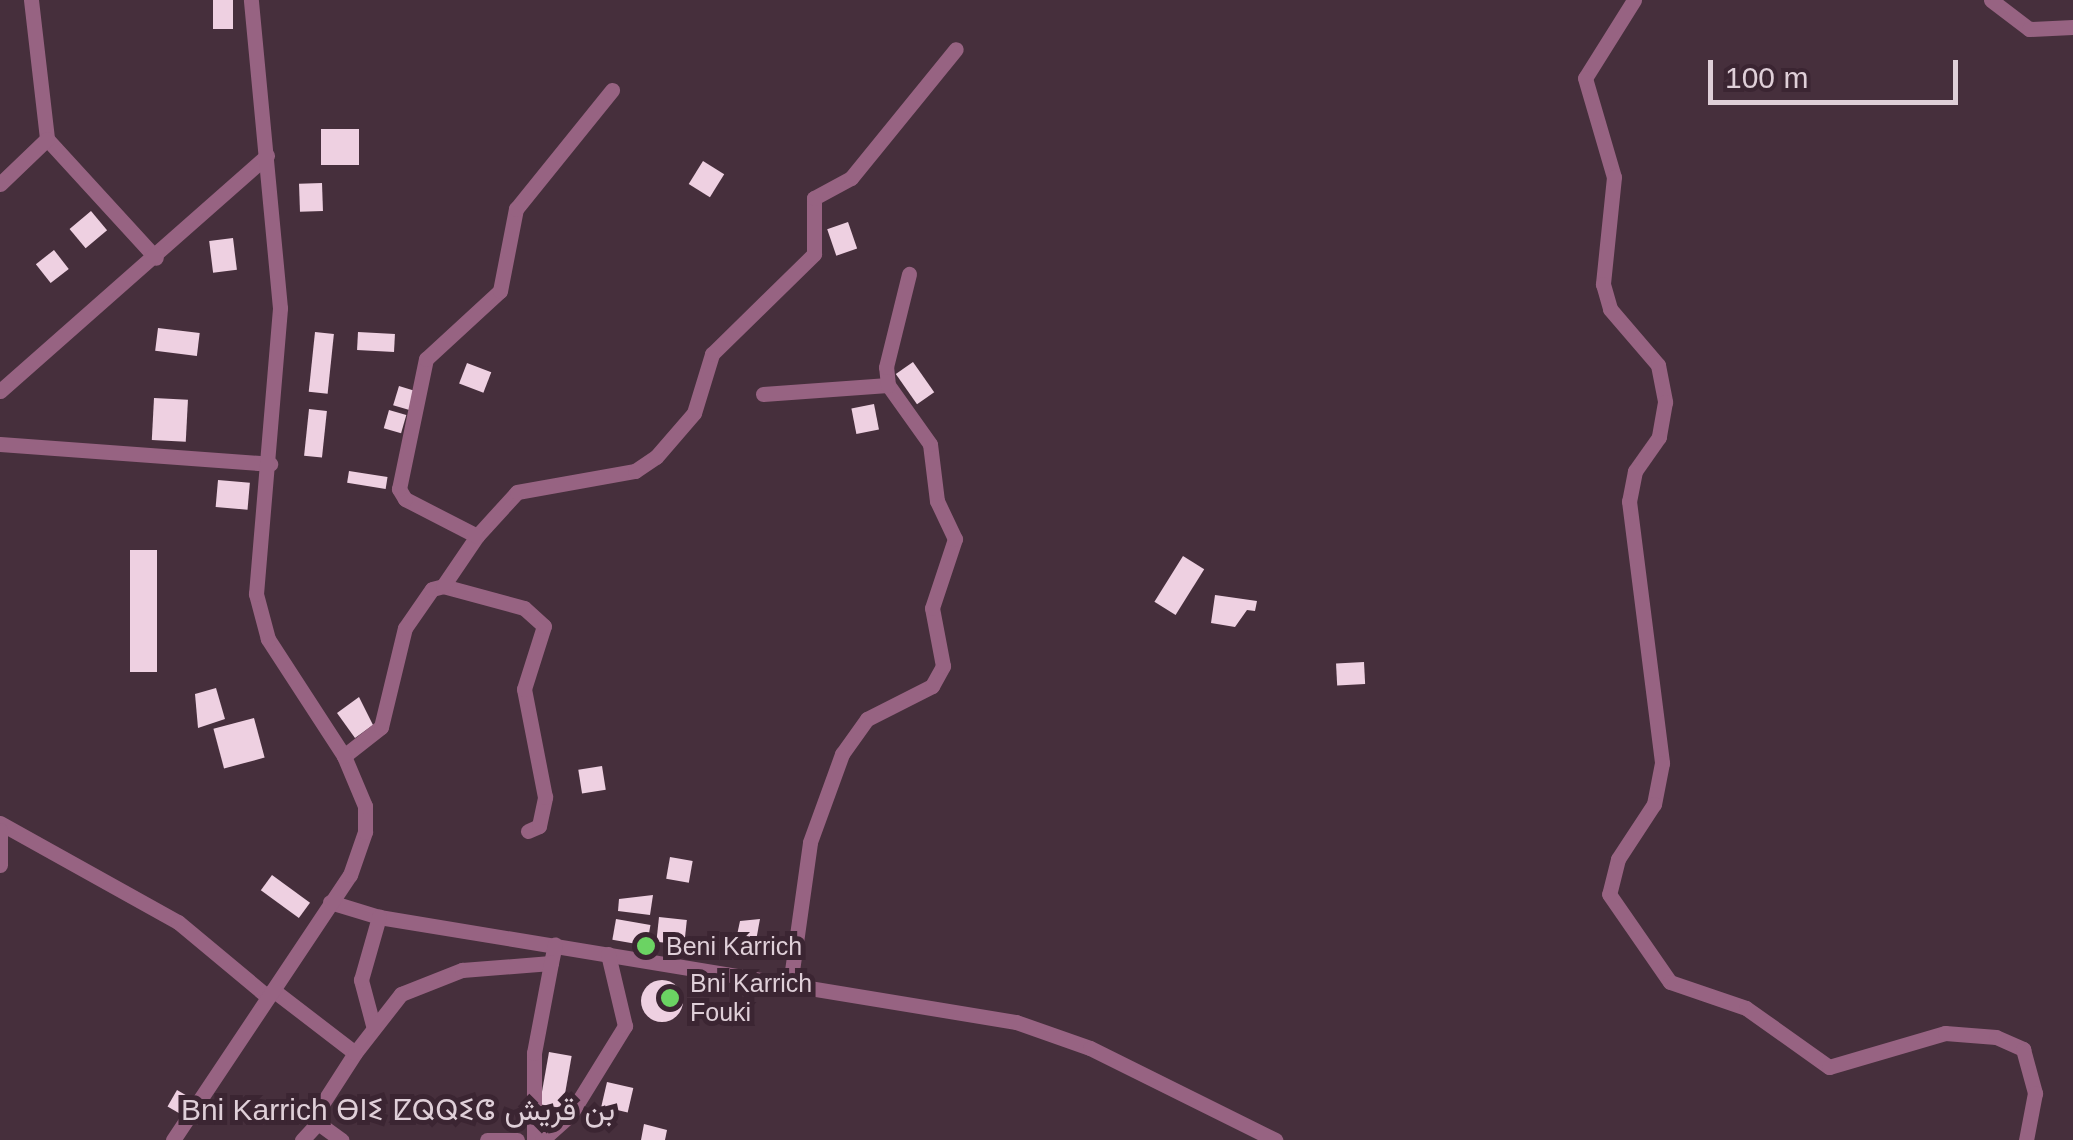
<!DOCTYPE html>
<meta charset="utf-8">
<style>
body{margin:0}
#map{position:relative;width:2073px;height:1140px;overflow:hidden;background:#462f3c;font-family:Arial,Vazirmatn,"Noto Sans Tifinagh",sans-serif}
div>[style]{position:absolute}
.building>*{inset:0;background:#eed0e1;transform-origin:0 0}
.round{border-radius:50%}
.street>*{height:15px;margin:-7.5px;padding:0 7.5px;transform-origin:7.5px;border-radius:7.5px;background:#976382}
.dots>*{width:28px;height:28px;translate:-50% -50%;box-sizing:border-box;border:5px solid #3b2532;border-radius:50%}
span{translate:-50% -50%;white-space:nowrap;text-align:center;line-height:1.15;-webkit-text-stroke:10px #3b2532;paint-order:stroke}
.poi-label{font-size:25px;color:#dfcfd8}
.left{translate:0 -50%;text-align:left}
.quarter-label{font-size:30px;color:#dfcfd8}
.scale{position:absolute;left:1708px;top:60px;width:250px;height:45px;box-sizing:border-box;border:5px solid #dfcfd8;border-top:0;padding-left:12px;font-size:30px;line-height:35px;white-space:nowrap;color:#dfcfd8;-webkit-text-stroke:8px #3b2532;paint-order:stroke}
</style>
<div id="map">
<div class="building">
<div style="left:213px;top:0;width:20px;height:29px"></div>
<div style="left:321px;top:129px;width:38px;height:36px"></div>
<div style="left:703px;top:161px;width:25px;height:27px;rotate:32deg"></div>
<div style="left:322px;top:183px;width:28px;height:23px;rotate:88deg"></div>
<div style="left:91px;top:211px;width:25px;height:28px;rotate:50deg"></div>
<div style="left:848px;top:222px;width:28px;height:22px;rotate:71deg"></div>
<div style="left:233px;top:238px;width:32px;height:24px;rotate:83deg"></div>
<div style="left:54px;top:250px;width:24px;height:23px;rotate:52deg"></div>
<div style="left:158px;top:328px;width:42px;height:23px;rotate:7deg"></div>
<div style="left:315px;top:332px;width:19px;height:60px;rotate:6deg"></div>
<div style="left:358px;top:332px;width:37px;height:18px;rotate:3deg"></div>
<div style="left:913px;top:362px;width:37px;height:21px;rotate:55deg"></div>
<div style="left:467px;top:363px;width:26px;height:22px;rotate:21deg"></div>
<div style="left:399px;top:386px;width:17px;height:20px;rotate:17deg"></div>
<div style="left:154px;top:398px;width:34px;height:42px;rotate:3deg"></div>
<div style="left:874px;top:404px;width:26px;height:23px;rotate:79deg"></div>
<div style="left:309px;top:409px;width:18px;height:47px;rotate:6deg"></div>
<div style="left:389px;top:410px;width:18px;height:19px;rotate:16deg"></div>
<div style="left:349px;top:471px;width:39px;height:12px;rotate:9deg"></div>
<div style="left:218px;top:480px;width:32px;height:27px;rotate:5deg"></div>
<div style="left:130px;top:550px;width:27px;height:122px"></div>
<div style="left:1183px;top:556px;width:25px;height:54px;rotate:32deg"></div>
<div style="clip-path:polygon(1215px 595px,1257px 601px,1255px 611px,1247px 610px,1235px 627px,1211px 623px)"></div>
<div style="left:1364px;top:662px;width:22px;height:28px;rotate:87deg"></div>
<div style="clip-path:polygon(216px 688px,225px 719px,198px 728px,195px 694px)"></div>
<div style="clip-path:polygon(359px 697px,373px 725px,355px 738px,337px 713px)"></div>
<div style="left:254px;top:718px;width:41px;height:42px;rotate:75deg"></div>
<div style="left:602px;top:766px;width:24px;height:24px;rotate:81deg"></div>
<div style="left:670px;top:857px;width:23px;height:22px;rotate:10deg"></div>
<div style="left:272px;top:875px;width:47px;height:19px;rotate:36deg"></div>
<div style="clip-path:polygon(653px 895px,650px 915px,618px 911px,619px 899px)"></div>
<div style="left:659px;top:917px;width:28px;height:25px;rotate:6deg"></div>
<div style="left:616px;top:919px;width:35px;height:21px;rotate:10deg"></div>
<div style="clip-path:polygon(760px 919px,753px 957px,733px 954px,740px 921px)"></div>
<div class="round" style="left:641px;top:980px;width:42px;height:42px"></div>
<div style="left:549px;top:1052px;width:23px;height:53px;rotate:10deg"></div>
<div style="left:607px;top:1082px;width:27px;height:25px;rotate:13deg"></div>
<div style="left:177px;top:1090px;width:14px;height:19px;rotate:30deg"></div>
<div style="clip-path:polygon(644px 1124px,667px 1130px,665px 1140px,641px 1140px)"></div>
</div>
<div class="street">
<div style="left:31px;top:0;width:140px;rotate:83.4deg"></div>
<div style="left:47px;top:139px;width:161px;rotate:47.5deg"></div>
<div style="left:1634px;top:0;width:92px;rotate:122.1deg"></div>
<div style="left:1585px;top:78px;width:103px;rotate:73.7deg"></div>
<div style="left:1614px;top:177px;width:108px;rotate:95.9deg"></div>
<div style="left:1603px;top:284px;width:26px;rotate:74deg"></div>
<div style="left:1610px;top:309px;width:74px;rotate:49.4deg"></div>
<div style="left:1658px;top:365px;width:38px;rotate:79deg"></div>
<div style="left:1665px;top:402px;width:36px;rotate:100deg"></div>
<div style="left:1659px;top:437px;width:42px;rotate:125.2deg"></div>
<div style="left:1635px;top:471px;width:31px;rotate:101deg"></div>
<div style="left:1629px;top:501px;width:264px;rotate:82.8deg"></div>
<div style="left:1662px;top:763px;width:42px;rotate:101deg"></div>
<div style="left:1654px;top:804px;width:66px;rotate:123.2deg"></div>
<div style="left:1618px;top:859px;width:36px;rotate:104deg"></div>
<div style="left:1609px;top:894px;width:107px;rotate:55.3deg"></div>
<div style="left:1670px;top:982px;width:80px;rotate:18.9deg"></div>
<div style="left:1746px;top:1008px;width:102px;rotate:35.4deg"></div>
<div style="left:1829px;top:1067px;width:121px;rotate:-16.3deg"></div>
<div style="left:1945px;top:1033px;width:51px;rotate:4.5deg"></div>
<div style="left:1996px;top:1037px;width:30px;rotate:24deg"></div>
<div style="left:2023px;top:1049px;width:46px;rotate:74.7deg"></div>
<div style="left:2035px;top:1093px;width:48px;rotate:100.8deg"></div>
<div style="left:1991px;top:0;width:48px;rotate:37.3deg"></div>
<div style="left:2029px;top:29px;width:44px;rotate:-2.6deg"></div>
<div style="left:0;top:184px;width:65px;rotate:-43.8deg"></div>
<div style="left:0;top:391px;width:356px;rotate:-41.4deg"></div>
<div style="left:763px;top:394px;width:125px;rotate:-4.1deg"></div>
<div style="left:0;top:444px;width:271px;rotate:4.2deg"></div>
<div style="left:477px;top:536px;width:59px;rotate:-47.7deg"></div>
<div style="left:517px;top:492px;width:120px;rotate:-10.1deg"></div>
<div style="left:635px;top:471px;width:25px;rotate:-34deg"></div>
<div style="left:656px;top:457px;width:58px;rotate:-49.2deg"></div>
<div style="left:694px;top:413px;width:62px;rotate:-73deg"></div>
<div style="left:712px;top:354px;width:143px;rotate:-44.4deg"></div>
<div style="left:814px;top:254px;width:56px;rotate:-90deg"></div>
<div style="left:814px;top:198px;width:42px;rotate:-28.4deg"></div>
<div style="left:851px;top:178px;width:166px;rotate:-50.9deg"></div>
<div style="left:344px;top:756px;width:47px;rotate:-38.1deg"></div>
<div style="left:381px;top:727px;width:102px;rotate:-76.4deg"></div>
<div style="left:405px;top:628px;width:47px;rotate:-55.3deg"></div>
<div style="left:432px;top:589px;width:11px;rotate:-15deg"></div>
<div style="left:0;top:823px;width:204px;rotate:29.1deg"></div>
<div style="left:178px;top:922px;width:117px;rotate:39.8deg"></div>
<div style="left:0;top:830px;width:35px;rotate:90deg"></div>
<div style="left:528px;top:831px;width:12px;rotate:-24deg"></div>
<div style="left:539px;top:826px;width:30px;rotate:-78deg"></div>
<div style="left:545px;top:797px;width:110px;rotate:-101deg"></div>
<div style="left:524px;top:689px;width:66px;rotate:-72.4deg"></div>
<div style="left:544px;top:626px;width:27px;rotate:-138deg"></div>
<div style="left:524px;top:608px;width:84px;rotate:-164.8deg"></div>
<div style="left:443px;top:586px;width:60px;rotate:-55.8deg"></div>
<div style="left:477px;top:536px;width:81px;rotate:-152.8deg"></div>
<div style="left:405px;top:499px;width:12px;rotate:-121deg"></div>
<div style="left:399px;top:489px;width:133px;rotate:-78.3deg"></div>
<div style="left:426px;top:359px;width:100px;rotate:-42.6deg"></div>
<div style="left:500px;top:291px;width:84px;rotate:-79deg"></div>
<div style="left:516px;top:209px;width:153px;rotate:-51.1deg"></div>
<div style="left:330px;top:902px;width:51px;rotate:17deg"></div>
<div style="left:379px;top:917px;width:646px;rotate:9.36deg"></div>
<div style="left:1016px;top:1022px;width:78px;rotate:19.4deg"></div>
<div style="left:1090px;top:1048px;width:207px;rotate:26.4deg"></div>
<div style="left:790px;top:985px;width:144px;rotate:-82deg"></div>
<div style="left:810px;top:842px;width:94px;rotate:-70deg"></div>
<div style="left:842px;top:754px;width:43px;rotate:-54.5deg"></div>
<div style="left:867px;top:719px;width:73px;rotate:-26.9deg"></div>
<div style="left:932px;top:686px;width:23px;rotate:-61deg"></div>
<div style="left:943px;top:666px;width:59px;rotate:-100.7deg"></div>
<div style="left:932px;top:608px;width:73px;rotate:-71.6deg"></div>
<div style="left:955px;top:539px;width:42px;rotate:-115.3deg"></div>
<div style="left:937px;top:501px;width:57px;rotate:-97deg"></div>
<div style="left:930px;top:444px;width:72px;rotate:-125.4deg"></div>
<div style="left:888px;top:385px;width:18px;rotate:-96deg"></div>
<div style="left:886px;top:367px;width:96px;rotate:-76.1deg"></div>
<div style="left:273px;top:990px;width:103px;rotate:37.5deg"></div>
<div style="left:373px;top:1025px;width:47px;rotate:-104.9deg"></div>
<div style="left:361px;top:980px;width:66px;rotate:-74.1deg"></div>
<div style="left:318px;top:1123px;width:11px;rotate:-95deg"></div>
<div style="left:317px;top:1112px;width:70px;rotate:-57.2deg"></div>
<div style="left:355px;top:1053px;width:75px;rotate:-52.1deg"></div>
<div style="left:401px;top:994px;width:66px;rotate:-21.5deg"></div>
<div style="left:462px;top:970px;width:89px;rotate:-4.5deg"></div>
<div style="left:551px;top:963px;width:19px;rotate:-78deg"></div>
<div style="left:173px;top:1140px;width:319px;rotate:-56.3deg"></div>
<div style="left:350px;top:875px;width:46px;rotate:-70.8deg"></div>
<div style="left:365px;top:832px;width:26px;rotate:-90deg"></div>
<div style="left:365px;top:806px;width:54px;rotate:-112.8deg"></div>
<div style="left:344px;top:756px;width:140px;rotate:-123deg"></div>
<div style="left:268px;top:639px;width:47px;rotate:-104.9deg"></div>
<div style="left:256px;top:594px;width:287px;rotate:-85.2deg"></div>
<div style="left:280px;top:308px;width:309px;rotate:-95.4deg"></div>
<div style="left:302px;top:1140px;width:23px;rotate:-47deg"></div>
<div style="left:318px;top:1123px;width:29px;rotate:36deg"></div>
<div style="left:487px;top:1140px;width:30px"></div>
<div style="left:534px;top:1140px;width:87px;rotate:-90deg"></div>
<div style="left:534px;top:1053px;width:92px;rotate:-79.3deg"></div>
<div style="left:542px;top:1140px;width:38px;rotate:-42deg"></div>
<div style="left:570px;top:1115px;width:105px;rotate:-58.3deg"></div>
<div style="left:625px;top:1026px;width:74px;rotate:-103.3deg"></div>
</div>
<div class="dots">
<div style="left:646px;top:946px;background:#6bd363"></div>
<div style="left:670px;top:998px;background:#6bd363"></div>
</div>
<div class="poi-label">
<span class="left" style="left:666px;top:946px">Beni Karrich</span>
<span class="left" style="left:690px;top:998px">Bni Karrich<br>Fouki</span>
</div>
<div class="quarter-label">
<span style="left:398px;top:1110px">Bni Karrich ⴱⵏⵉ ⵇⵕⵕⵉⵛ بن قريش</span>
</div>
<div class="scale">100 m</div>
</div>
